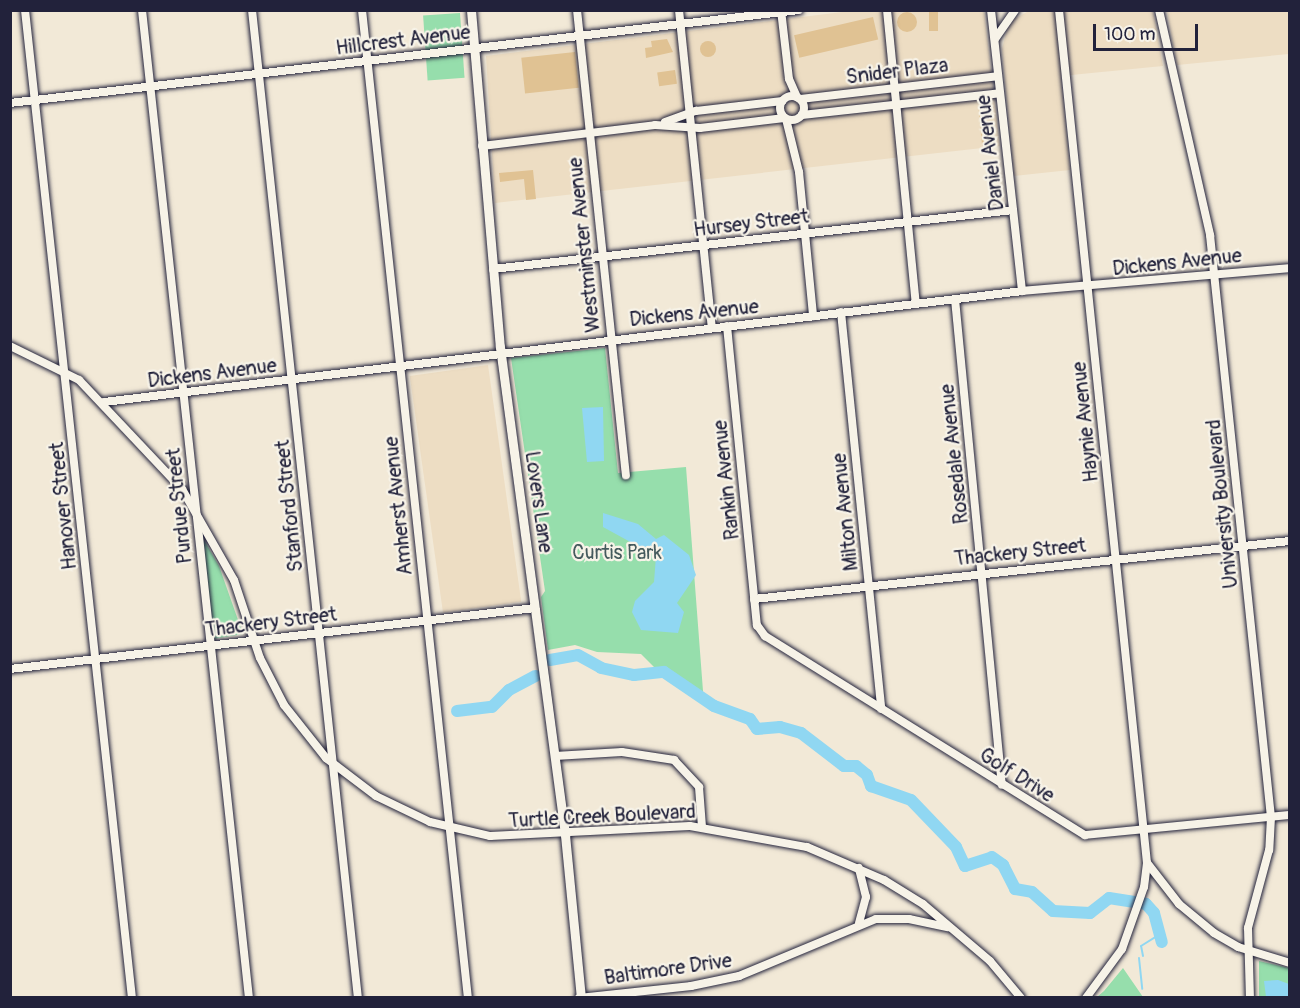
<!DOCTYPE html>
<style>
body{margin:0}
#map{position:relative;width:1300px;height:1008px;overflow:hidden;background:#f2e9d7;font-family:Pangolin,sans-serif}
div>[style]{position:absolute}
.built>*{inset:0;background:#edddc3;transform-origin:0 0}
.green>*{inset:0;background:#96deac;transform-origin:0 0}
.water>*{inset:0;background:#90d7f2}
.stream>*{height:2px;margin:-1px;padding:0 1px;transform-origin:1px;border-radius:1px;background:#90d7f2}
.river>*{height:12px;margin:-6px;padding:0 6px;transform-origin:6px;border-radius:6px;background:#90d7f2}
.building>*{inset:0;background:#e0c293;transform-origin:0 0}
.round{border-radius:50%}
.roads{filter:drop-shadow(0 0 2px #22223b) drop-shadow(0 0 2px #22223b)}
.minor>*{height:8px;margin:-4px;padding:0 4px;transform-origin:4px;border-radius:4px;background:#f7f3e8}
.minor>.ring{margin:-4px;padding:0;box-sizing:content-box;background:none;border:8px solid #f7f3e8;border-radius:50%}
.major>*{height:9px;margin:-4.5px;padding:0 4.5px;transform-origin:4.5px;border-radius:4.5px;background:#f7f3e8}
span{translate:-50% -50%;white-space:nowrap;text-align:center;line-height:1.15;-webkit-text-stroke:4.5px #f7f3e8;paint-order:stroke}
.street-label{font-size:20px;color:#22223b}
.park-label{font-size:20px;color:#455a5d}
.frame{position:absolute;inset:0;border:12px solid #22223b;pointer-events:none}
.scale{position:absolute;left:1093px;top:24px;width:105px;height:27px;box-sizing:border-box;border:3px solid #22223b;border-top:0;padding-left:8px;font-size:18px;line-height:21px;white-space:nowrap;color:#22223b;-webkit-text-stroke:4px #f7f3e8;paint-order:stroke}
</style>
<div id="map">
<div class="built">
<div style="clip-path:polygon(850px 11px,984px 11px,1000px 146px,495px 203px,486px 56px)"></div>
<div style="clip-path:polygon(1153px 11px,1163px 66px,1061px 76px,1070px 170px,1014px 176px,1002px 49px,1009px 22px,1027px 12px,1046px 10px)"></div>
<div style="clip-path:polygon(1167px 11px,1289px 11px,1289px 54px,1177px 65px)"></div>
<div style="left:488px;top:365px;width:239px;height:79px;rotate:82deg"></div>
</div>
<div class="green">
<div style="left:460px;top:13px;width:65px;height:37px;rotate:86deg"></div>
<div style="clip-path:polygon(605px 348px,618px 473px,686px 467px,704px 704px,666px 679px,641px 654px,597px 652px,575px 645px,548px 650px,541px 597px,545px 591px,511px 358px)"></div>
<div style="clip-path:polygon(203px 538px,219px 566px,243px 634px,213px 639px)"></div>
<div style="clip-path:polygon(1259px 961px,1289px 968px,1289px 997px,1259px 997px)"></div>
<div style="clip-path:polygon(1123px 968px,1143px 997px,1097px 997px,1104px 991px)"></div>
</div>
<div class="water">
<div style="clip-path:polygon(603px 407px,604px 461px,587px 462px,582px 408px)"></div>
<div style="clip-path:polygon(603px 513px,638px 524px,656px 539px,664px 535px,689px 555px,696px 575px,677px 603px,684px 612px,678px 633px,641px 630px,632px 612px,635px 601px,654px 582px,656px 556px,603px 527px)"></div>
<div style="clip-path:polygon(1278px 980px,1289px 984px,1289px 997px,1266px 997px,1264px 981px)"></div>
</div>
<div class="stream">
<div style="left:1143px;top:956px;width:10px;rotate:-101deg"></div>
<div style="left:1141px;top:946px;width:22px;rotate:-32deg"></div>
<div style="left:1139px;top:958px;width:31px;rotate:84deg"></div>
</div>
<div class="river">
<div style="left:550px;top:660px;width:28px;rotate:-10deg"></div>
<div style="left:578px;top:655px;width:26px;rotate:29deg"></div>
<div style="left:601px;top:668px;width:34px;rotate:12deg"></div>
<div style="left:634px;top:675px;width:30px;rotate:-6deg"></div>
<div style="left:664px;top:672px;width:60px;rotate:34.2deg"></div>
<div style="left:714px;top:706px;width:38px;rotate:20deg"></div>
<div style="left:750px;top:719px;width:12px;rotate:55deg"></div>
<div style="left:757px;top:729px;width:23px;rotate:-5deg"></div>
<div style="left:780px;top:727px;width:22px;rotate:16deg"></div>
<div style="left:801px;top:733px;width:54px;rotate:37.5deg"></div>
<div style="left:844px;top:766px;width:12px"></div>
<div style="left:856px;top:766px;width:14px;rotate:39deg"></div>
<div style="left:867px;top:775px;width:12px;rotate:70deg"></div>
<div style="left:871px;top:786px;width:42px;rotate:19.3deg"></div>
<div style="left:911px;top:800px;width:65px;rotate:46.2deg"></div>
<div style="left:956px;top:847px;width:21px;rotate:65deg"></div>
<div style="left:965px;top:866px;width:28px;rotate:-18deg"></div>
<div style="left:992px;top:857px;width:14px;rotate:36deg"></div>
<div style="left:1003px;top:865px;width:27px;rotate:63deg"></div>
<div style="left:1015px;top:889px;width:17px;rotate:10deg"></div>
<div style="left:1032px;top:892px;width:28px;rotate:42deg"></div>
<div style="left:1053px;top:911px;width:37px;rotate:3deg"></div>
<div style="left:1090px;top:913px;width:24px;rotate:-38deg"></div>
<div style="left:1109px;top:898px;width:37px;rotate:9deg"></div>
<div style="left:1146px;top:904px;width:12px;rotate:48deg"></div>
<div style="left:1154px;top:913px;width:30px;rotate:75deg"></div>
<div style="left:457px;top:711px;width:35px;rotate:-7deg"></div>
<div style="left:492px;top:707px;width:24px;rotate:-45deg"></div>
<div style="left:509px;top:690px;width:30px;rotate:-28deg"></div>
</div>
<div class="building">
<div style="left:929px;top:10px;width:9px;height:21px"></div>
<div class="round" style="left:897px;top:12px;width:20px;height:20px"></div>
<div style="left:873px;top:17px;width:23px;height:81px;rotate:77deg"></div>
<div style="clip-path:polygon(667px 39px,673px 52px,646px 58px,645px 48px,652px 47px,651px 41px)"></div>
<div class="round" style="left:700px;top:41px;width:16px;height:16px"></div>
<div style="left:575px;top:52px;width:36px;height:54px;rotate:84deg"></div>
<div style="left:675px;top:70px;width:14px;height:18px;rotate:82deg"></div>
<div style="left:991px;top:105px;width:40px;height:13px;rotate:84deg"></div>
<div style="clip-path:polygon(533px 170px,536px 199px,526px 200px,524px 179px,500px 182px,499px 173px)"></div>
</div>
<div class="roads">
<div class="minor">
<div style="left:25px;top:10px;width:994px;rotate:83.82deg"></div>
<div style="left:142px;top:10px;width:994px;rotate:83.82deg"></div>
<div style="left:252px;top:10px;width:994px;rotate:83.88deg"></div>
<div style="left:362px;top:10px;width:994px;rotate:83.88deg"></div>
<div style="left:577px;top:10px;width:468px;rotate:84deg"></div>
<div style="left:679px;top:10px;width:319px;rotate:84.1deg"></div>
<div style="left:781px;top:10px;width:69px;rotate:83.4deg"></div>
<div style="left:789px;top:79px;width:20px;rotate:66deg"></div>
<div style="left:887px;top:10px;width:295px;rotate:84.4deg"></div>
<div style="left:991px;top:10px;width:283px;rotate:83.7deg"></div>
<div style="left:1059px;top:10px;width:858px;rotate:84.11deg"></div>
<div style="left:1147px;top:863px;width:24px;rotate:97deg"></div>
<div style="left:1144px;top:887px;width:66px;rotate:109.5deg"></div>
<div style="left:1122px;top:949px;width:61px;rotate:126.3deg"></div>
<div style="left:1159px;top:10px;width:231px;rotate:77.2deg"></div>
<div style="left:1210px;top:235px;width:585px;rotate:84.02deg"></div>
<div style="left:1271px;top:817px;width:33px;rotate:93deg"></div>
<div style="left:1269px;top:850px;width:81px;rotate:105.1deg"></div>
<div style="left:1248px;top:928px;width:70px;rotate:88.4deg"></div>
<div style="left:995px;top:39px;width:35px;rotate:-55deg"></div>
<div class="ring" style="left:780px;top:96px;width:16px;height:16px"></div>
<div style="left:800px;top:99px;width:199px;rotate:-6.6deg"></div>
<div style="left:10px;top:103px;width:794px;rotate:-6.72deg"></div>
<div style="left:802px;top:115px;width:199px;rotate:-6.3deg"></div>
<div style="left:786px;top:119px;width:55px;rotate:76.2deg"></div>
<div style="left:799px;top:172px;width:145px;rotate:84.4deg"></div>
<div style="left:665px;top:122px;width:33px;rotate:-20deg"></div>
<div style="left:696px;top:111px;width:87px;rotate:-6.6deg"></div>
<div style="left:482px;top:146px;width:174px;rotate:-6.9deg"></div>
<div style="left:655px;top:125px;width:45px;rotate:3.8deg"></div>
<div style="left:700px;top:128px;width:85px;rotate:-6.8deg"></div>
<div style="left:493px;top:269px;width:523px;rotate:-6.47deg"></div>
<div style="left:955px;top:299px;width:488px;rotate:84.5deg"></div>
<div style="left:841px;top:312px;width:399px;rotate:84.2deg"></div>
<div style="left:727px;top:326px;width:301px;rotate:84.3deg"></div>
<div style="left:757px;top:625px;width:14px;rotate:54deg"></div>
<div style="left:765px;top:636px;width:377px;rotate:31.9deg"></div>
<div style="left:1085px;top:835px;width:206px;rotate:-5.6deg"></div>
<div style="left:10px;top:346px;width:77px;rotate:26.2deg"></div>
<div style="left:79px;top:380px;width:150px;rotate:46.6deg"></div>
<div style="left:182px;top:489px;width:105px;rotate:60.3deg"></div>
<div style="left:234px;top:580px;width:82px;rotate:71.6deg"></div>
<div style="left:260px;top:658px;width:53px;rotate:62.9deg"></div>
<div style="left:284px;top:705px;width:68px;rotate:51.6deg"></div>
<div style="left:326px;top:758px;width:63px;rotate:37.2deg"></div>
<div style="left:376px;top:796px;width:60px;rotate:25.7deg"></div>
<div style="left:430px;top:822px;width:62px;rotate:13.1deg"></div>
<div style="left:490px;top:836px;width:200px;rotate:-2.9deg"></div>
<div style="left:690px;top:826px;width:119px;rotate:10.2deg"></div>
<div style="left:807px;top:847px;width:84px;rotate:23.2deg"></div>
<div style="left:884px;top:880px;width:46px;rotate:31.6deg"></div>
<div style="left:923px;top:904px;width:88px;rotate:40.4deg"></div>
<div style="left:990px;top:961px;width:48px;rotate:50deg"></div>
<div style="left:104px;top:402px;width:925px;rotate:-6.89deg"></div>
<div style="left:1022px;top:291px;width:269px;rotate:-4.9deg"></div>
<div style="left:754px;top:599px;width:539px;rotate:-6.18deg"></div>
<div style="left:10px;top:669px;width:529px;rotate:-6.63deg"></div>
<div style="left:555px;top:756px;width:67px;rotate:-3.4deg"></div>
<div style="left:622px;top:752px;width:53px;rotate:8.7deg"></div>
<div style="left:674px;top:760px;width:37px;rotate:47deg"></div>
<div style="left:699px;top:787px;width:40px;rotate:85.7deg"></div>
<div style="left:1148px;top:864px;width:51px;rotate:52.2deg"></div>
<div style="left:1179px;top:904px;width:45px;rotate:39.6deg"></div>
<div style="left:1214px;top:933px;width:28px;rotate:30deg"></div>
<div style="left:1238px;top:947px;width:54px;rotate:17.1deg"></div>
<div style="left:859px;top:923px;width:27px;rotate:-75deg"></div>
<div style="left:866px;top:897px;width:30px;rotate:-104deg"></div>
<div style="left:579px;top:998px;width:113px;rotate:-6.1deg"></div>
<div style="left:691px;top:986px;width:49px;rotate:-11.8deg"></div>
<div style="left:739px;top:976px;width:148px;rotate:-22.6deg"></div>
<div style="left:876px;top:919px;width:33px"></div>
<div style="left:909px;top:919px;width:40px;rotate:12deg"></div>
</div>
<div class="major">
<div style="left:471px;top:10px;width:338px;rotate:85.1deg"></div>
<div style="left:500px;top:347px;width:492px;rotate:82.4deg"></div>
<div style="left:565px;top:835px;width:164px;rotate:84.4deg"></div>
</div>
</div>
<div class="street-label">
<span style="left:403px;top:40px;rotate:-7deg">Hillcrest Avenue</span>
<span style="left:897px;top:71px;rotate:-7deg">Snider Plaza</span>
<span style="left:990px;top:153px;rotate:-97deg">Daniel Avenue</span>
<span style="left:751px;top:223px;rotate:-7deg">Hursey Street</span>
<span style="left:584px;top:245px;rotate:-96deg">Westminster Avenue</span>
<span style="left:1177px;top:262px;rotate:-6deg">Dickens Avenue</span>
<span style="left:694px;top:313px;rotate:-6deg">Dickens Avenue</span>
<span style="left:212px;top:373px;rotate:-7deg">Dickens Avenue</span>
<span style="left:1085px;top:422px;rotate:-96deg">Haynie Avenue</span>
<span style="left:954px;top:454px;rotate:-96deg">Rosedale Avenue</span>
<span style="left:726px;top:480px;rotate:-96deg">Rankin Avenue</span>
<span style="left:539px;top:502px;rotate:82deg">Lovers Lane</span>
<span style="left:1222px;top:504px;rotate:-96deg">University Boulevard</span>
<span style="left:63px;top:506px;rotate:-96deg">Hanover Street</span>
<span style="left:179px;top:506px;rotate:-96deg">Purdue Street</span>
<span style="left:289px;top:506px;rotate:-96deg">Stanford Street</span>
<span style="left:398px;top:506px;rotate:-96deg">Amherst Avenue</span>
<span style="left:845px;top:512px;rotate:-96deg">Milton Avenue</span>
<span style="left:1020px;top:552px;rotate:-6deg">Thackery Street</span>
<span style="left:271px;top:622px;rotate:-7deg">Thackery Street</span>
<span style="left:1017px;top:775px;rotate:32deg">Golf Drive</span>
<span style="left:602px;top:816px;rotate:-3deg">Turtle Creek Boulevard</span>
<span style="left:668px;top:969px;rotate:-8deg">Baltimore Drive</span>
</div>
<div class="park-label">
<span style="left:617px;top:552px">Curtis Park</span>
</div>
<div class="frame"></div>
<div class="scale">100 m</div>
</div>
